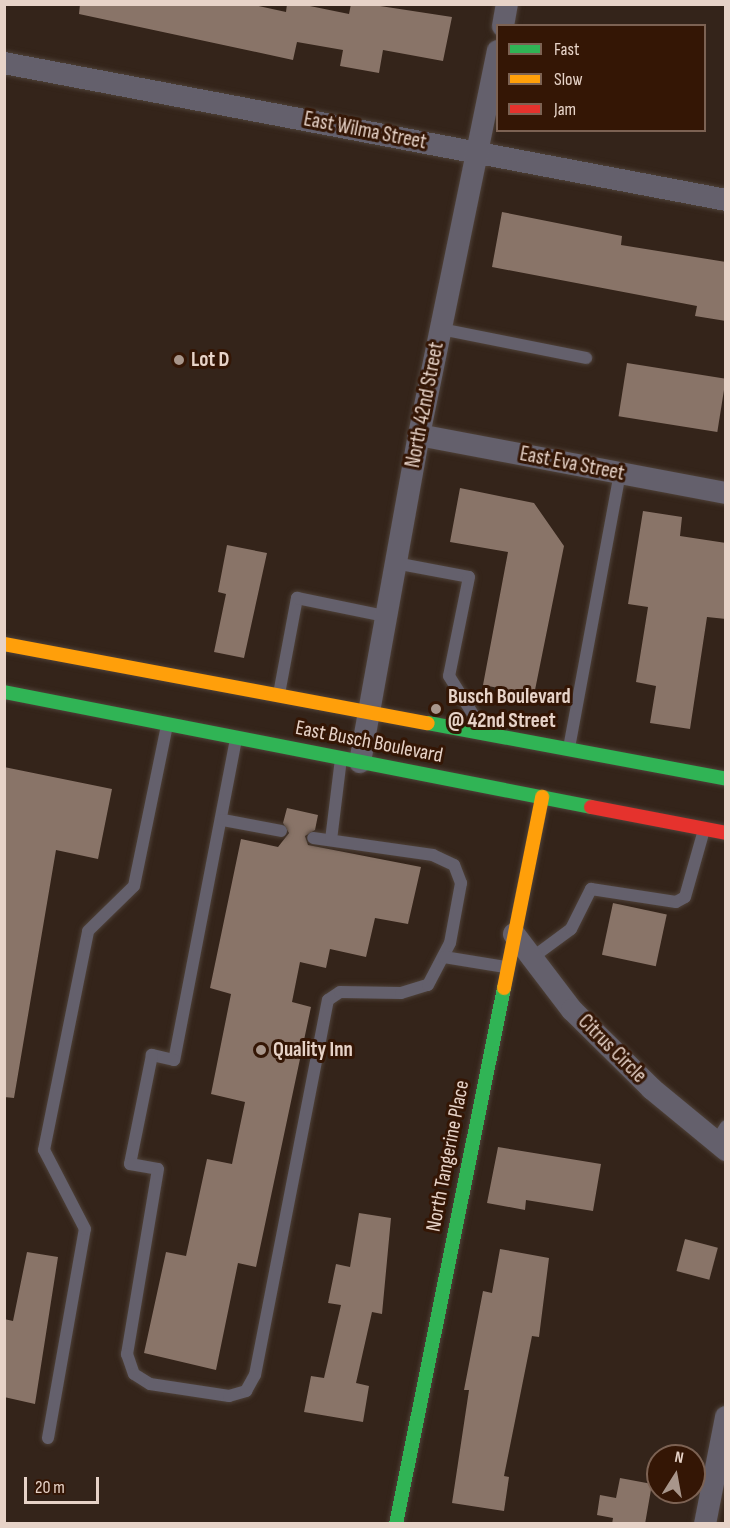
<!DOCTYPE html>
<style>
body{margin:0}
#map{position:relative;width:730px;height:1528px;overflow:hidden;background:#34241a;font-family:"Sofia Sans Condensed",sans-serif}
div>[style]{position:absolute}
.building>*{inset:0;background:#897468;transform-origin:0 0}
.roads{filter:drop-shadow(0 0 2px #4e4138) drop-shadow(0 0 2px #4e4138)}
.lane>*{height:12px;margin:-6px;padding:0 6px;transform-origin:6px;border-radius:6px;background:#64606c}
.street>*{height:22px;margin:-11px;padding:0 11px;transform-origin:11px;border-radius:11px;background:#64606c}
.fast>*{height:14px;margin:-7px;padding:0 7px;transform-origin:7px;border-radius:7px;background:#30b455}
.slow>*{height:14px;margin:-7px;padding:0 7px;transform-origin:7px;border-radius:7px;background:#ff9f0a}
.jam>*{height:14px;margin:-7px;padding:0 7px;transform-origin:7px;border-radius:7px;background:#e5322d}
.dots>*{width:16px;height:16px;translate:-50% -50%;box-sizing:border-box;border:3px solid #341605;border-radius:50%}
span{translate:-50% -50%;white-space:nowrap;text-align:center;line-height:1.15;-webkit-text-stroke:6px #341605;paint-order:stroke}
.street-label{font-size:21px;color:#e7d3c8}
.poi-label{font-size:21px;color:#e7d3c8;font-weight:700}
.left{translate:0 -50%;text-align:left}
.frame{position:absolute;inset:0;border:6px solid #e7d3c8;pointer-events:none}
.legend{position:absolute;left:496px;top:24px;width:210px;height:108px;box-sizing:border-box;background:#341605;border:2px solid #7c6253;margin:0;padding:8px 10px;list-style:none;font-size:18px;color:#e7d3c8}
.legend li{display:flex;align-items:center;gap:12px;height:30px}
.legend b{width:30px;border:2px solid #7c6253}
.north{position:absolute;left:646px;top:1444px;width:60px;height:60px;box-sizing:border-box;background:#341605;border:2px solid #7c6253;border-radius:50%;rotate:11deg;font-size:16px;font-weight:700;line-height:24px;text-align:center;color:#e7d3c8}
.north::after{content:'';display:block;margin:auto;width:21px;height:27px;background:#a8968b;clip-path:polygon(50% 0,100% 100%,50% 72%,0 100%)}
.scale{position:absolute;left:24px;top:1477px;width:75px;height:27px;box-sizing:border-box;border:3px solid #e7d3c8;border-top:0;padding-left:8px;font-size:18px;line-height:21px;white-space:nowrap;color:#e7d3c8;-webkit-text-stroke:4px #341605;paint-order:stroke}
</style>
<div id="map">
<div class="building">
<div style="clip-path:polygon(80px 4px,249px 4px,286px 12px,287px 4px,300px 4px,349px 14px,351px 4px,367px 4px,452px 17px,443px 61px,383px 50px,379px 73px,340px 66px,343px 50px,297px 42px,293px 60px,79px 14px)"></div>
<div style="clip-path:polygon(502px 212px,622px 236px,621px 245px,726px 262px,726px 321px,695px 316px,697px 306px,492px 267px)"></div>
<div style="left:627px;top:363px;width:100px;height:54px;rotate:9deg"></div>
<div style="clip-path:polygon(460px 488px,534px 503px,564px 546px,534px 695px,483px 685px,508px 552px,450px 542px)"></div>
<div style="clip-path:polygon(643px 511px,682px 517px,680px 536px,726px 543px,726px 619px,707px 617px,690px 729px,650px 723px,656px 686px,636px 682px,648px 607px,628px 604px)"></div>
<div style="clip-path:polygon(227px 545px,267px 553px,244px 658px,214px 652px,226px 594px,218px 592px)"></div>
<div style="clip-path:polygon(4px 767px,112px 789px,98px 859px,56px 850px,14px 1098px,4px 1097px)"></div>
<div style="clip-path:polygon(287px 808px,318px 815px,315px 830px,305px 836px,308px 845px,421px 867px,408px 924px,375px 918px,366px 957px,330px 949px,326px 968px,300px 962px,292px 1002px,311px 1007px,256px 1267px,238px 1263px,216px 1370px,144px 1353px,166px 1252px,186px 1256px,207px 1159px,232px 1164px,245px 1102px,211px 1094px,231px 994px,210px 988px,241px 839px,278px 847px,289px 833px,283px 823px)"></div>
<div style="left:613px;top:903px;width:55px;height:53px;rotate:12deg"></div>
<div style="clip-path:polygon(498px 1147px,601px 1164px,593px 1211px,526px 1200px,525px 1210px,487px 1203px)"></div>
<div style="clip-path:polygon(359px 1213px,391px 1218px,382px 1314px,372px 1312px,356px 1383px,369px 1386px,363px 1422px,304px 1412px,311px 1376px,324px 1378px,341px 1305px,328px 1303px,336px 1264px,350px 1267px)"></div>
<div style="left:685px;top:1239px;width:34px;height:33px;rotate:15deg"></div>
<div style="clip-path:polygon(500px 1249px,549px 1258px,539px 1337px,532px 1336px,504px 1476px,509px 1477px,504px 1511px,452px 1503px,469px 1390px,464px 1390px,483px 1291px,492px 1293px)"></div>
<div style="clip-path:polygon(27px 1252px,58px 1257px,35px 1404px,4px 1397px,4px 1319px,13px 1321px)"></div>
<div style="clip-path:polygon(620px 1478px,652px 1484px,645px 1524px,612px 1524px,613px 1518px,597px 1515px,600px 1495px,616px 1498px)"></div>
</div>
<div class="roads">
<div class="lane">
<div style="left:441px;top:329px;width:148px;rotate:11.3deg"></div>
<div style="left:395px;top:563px;width:75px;rotate:10.7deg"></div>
<div style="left:469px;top:577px;width:101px;rotate:101.4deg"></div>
<div style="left:449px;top:676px;width:60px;rotate:57.9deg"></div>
<div style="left:279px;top:694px;width:98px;rotate:-79.4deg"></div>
<div style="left:297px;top:598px;width:90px;rotate:11.6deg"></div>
<div style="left:236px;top:739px;width:327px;rotate:100.9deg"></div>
<div style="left:174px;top:1060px;width:23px;rotate:-167deg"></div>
<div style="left:152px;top:1055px;width:111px;rotate:101.4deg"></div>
<div style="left:130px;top:1164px;width:28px;rotate:10deg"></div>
<div style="left:158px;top:1169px;width:188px;rotate:99.5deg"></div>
<div style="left:127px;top:1354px;width:21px;rotate:71deg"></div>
<div style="left:134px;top:1374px;width:19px;rotate:32deg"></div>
<div style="left:150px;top:1384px;width:80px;rotate:8.6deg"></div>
<div style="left:229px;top:1396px;width:18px;rotate:-16deg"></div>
<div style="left:246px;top:1391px;width:18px;rotate:-61deg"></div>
<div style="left:255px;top:1375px;width:382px;rotate:-79deg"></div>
<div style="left:328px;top:1000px;width:14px;rotate:-34deg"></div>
<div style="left:340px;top:992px;width:61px;rotate:0.9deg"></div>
<div style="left:401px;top:993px;width:28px;rotate:-17deg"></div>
<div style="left:428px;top:985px;width:47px;rotate:-62.4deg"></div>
<div style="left:450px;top:943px;width:61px;rotate:-79.6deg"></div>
<div style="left:461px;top:883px;width:19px;rotate:-111deg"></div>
<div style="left:454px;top:865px;width:23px;rotate:-155deg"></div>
<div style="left:433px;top:855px;width:121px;rotate:-171.9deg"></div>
<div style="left:569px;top:748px;width:280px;rotate:-79.5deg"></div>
<div style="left:223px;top:820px;width:59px;rotate:10.7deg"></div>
<div style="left:331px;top:840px;width:82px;rotate:-83deg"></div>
<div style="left:444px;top:957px;width:62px;rotate:9.3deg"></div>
<div style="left:529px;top:960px;width:52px;rotate:-36.4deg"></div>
<div style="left:571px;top:929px;width:45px;rotate:-63.4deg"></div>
<div style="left:591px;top:889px;width:86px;rotate:8.7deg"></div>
<div style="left:676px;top:902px;width:10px;rotate:-29deg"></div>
<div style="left:685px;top:897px;width:70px;rotate:-74.2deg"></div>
<div style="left:715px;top:1143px;width:20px;rotate:-57deg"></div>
<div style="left:48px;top:1438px;width:212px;rotate:-80deg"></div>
<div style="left:85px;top:1229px;width:89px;rotate:-117.4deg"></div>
<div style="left:44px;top:1150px;width:223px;rotate:-78.6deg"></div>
<div style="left:88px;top:931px;width:64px;rotate:-44.4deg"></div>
<div style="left:134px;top:886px;width:164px;rotate:-78.4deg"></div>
</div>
<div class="street">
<div style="left:503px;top:26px;width:22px;rotate:-80deg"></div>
<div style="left:4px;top:63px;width:735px;rotate:10.74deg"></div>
<div style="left:419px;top:435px;width:312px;rotate:10.7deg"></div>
<div style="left:360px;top:762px;width:332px;rotate:-79.8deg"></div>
<div style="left:419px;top:435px;width:392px;rotate:-78.4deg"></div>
<div style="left:514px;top:934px;width:96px;rotate:52.7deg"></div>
<div style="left:572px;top:1010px;width:112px;rotate:44.6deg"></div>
<div style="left:652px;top:1089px;width:96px;rotate:39.5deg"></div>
<div style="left:705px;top:1524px;width:109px;rotate:-78.9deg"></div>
</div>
<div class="fast">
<div style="left:4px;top:692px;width:598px;rotate:11.08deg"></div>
<div style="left:428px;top:723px;width:303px;rotate:10.6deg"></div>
<div style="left:396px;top:1524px;width:547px;rotate:-78.61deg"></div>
</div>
<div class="slow">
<div style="left:4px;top:644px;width:431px;rotate:10.6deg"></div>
<div style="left:504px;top:988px;width:195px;rotate:-78.7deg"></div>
</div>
<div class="jam">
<div style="left:591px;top:807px;width:137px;rotate:10.9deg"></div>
</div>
</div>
<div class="dots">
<div style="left:179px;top:360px;background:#a8968b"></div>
<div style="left:436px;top:709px;background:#a8968b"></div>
<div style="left:261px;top:1050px;background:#a8968b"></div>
</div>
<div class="street-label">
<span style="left:365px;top:131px;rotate:11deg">East Wilma Street</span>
<span style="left:425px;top:405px;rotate:-79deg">North 42nd Street</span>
<span style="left:572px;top:464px;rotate:11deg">East Eva Street</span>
<span style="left:369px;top:742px;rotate:11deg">East Busch Boulevard</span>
<span style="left:612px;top:1049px;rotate:45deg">Citrus Circle</span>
<span style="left:448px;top:1156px;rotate:-79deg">North Tangerine Place</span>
</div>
<div class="poi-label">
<span class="left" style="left:191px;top:360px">Lot D</span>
<span class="left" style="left:448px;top:709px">Busch Boulevard<br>@ 42nd Street</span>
<span class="left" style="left:273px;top:1050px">Quality Inn</span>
</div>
<div class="frame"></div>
<ul class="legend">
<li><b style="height:8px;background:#30b455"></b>Fast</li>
<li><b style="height:8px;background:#ff9f0a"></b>Slow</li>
<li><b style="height:8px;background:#e5322d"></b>Jam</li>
</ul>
<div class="north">N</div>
<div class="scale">20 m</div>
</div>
